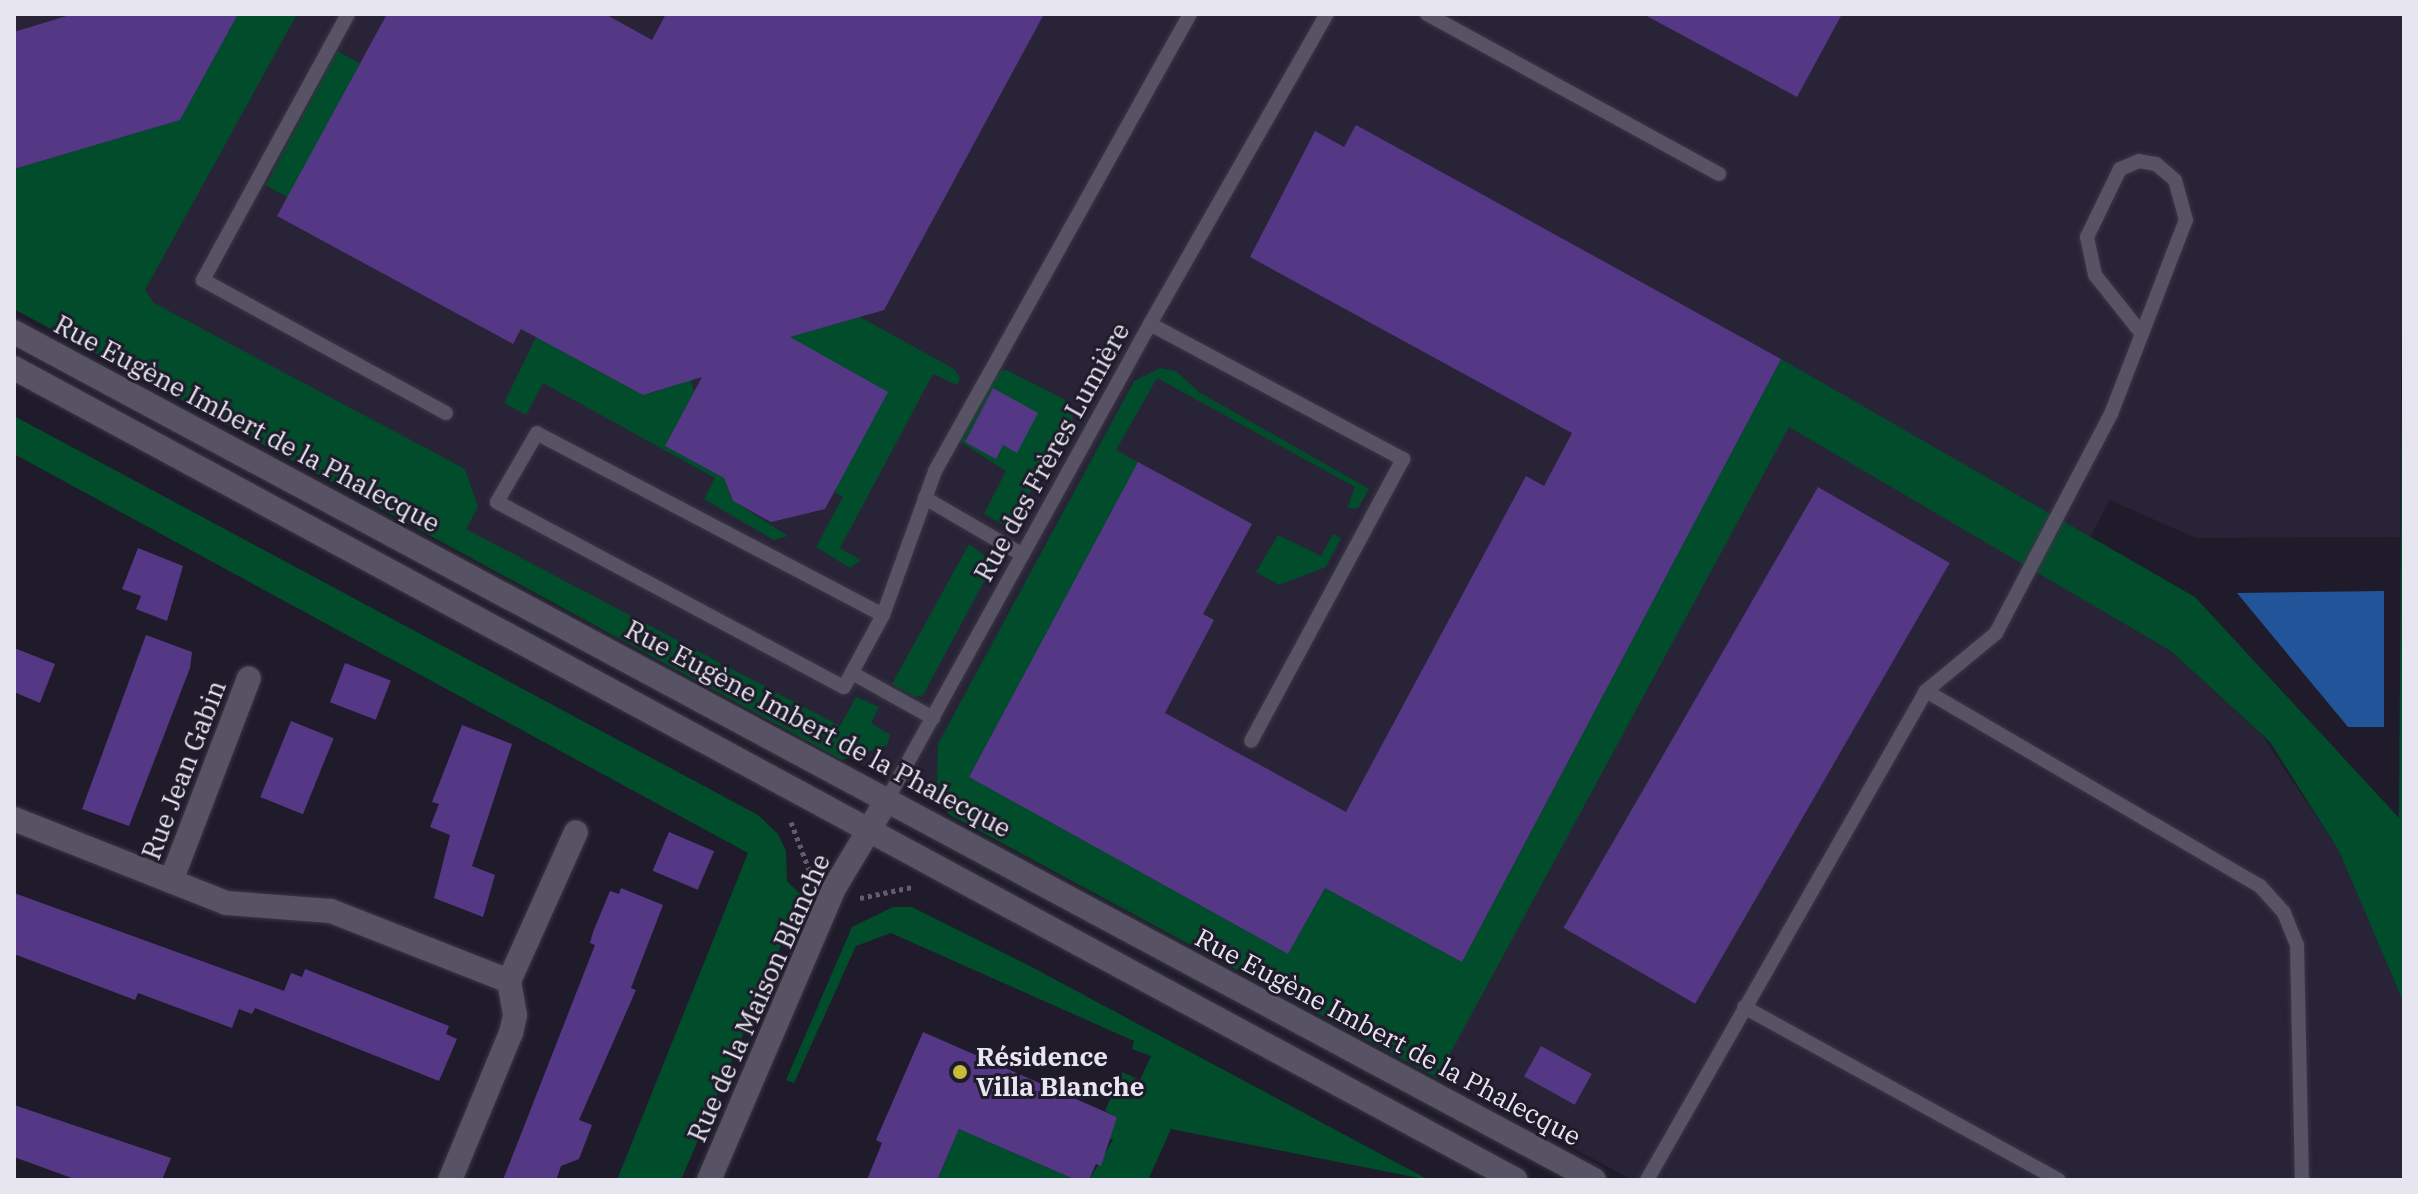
<!DOCTYPE html>
<meta charset="utf-8">
<style>
body{margin:0}
#map{position:relative;width:2418px;height:1194px;overflow:hidden;background:#1f1b2a;font-family:"IBM Plex Serif",serif}
div>[style]{position:absolute}
.built>*{inset:0;background:#292337}
.green>*{inset:0;background:#004c2b;transform-origin:0 0}
.water>*{inset:0;background:#225499}
.building>*{inset:0;background:#553885;transform-origin:0 0}
.path>*{height:5px;margin-top:-2.5px;transform-origin:0;background:repeating-linear-gradient(90deg,#615d6b 0 4px,transparent 0 8px)}
.roads{filter:drop-shadow(0 0 2px #3a3743) drop-shadow(0 0 2px #3a3743)}
.lane>*{height:14px;margin:-7px;padding:0 7px;transform-origin:7px;border-radius:7px;background:#575264}
.street>*{height:24px;margin:-12px;padding:0 12px;transform-origin:12px;border-radius:12px;background:#575264}
.secondary>*{height:24px;margin:-12px;padding:0 12px;transform-origin:12px;border-radius:12px;background:#575264}
.dots>*{width:22px;height:22px;translate:-50% -50%;box-sizing:border-box;border:4px solid #1f1b2a;border-radius:50%}
span{translate:-50% -50%;white-space:nowrap;text-align:center;line-height:1.15;-webkit-text-stroke:6px #1f1b2a;paint-order:stroke}
.street-label{font-size:26px;color:#e7e5ef}
.poi-label{font-size:26px;color:#e7e5ef;font-weight:700}
.left{translate:0 -50%;text-align:left}
.frame{position:absolute;inset:0;border:16px solid #e7e5ef;pointer-events:none}
</style>
<div id="map">
<div class="built">
<div style="clip-path:polygon(14px 14px,2404px 14px,2400px 537px,2196px 538px,2110px 500px,2063px 587px,2171px 651px,2262px 735px,2339px 851px,2402px 999px,2404px 1180px,1632px 1180px,14px 309px)"></div>
</div>
<div class="green">
<div style="clip-path:polygon(238px 14px,297px 14px,145px 290px,154px 303px,465px 469px,478px 507px,466px 529px,840px 726px,856px 697px,879px 707px,871px 723px,890px 735px,887px 745px,842px 760px,14px 309px,14px 169px,180px 120px)"></div>
<div style="left:337px;top:51px;width:26px;height:152px;rotate:28deg"></div>
<div style="clip-path:polygon(2404px 104px,2404px 1021px,2402px 999px,2339px 851px,2270px 742px,2171px 651px,1789px 427px,1437px 1078px,948px 814px,937px 785px,938px 744px,1134px 381px,1160px 368px,1176px 371px,1199px 392px,1369px 489px,1358px 508px,1347px 508px,1355px 487px,1157px 378px,1116px 450px,1138px 462px,969px 777px,1288px 954px,1325px 888px,1462px 962px,1781px 359px,2195px 597px,2399px 818px)"></div>
<div style="clip-path:polygon(860px 317px,954px 369px,960px 378px,957px 385px,933px 374px,840px 548px,861px 560px,850px 568px,816px 547px,843px 497px,834px 492px,790px 337px)"></div>
<div style="clip-path:polygon(536px 337px,643px 395px,661px 390px,670px 373px,688px 368px,694px 392px,665px 446px,724px 478px,732px 500px,788px 536px,774px 540px,704px 499px,715px 478px,543px 383px,526px 415px,504px 403px)"></div>
<div style="clip-path:polygon(1007px 370px,1069px 402px,1073px 419px,1009px 528px,984px 514px,1006px 471px,959px 441px,997px 372px)"></div>
<div style="clip-path:polygon(14px 416px,758px 815px,778px 834px,786px 851px,787px 881px,802px 896px,681px 1180px,617px 1180px,748px 853px,14px 454px)"></div>
<div style="clip-path:polygon(1333px 534px,1341px 538px,1326px 567px,1279px 585px,1256px 572px,1278px 535px,1321px 556px)"></div>
<div style="clip-path:polygon(969px 544px,994px 563px,923px 695px,914px 697px,892px 684px)"></div>
<div style="clip-path:polygon(893px 907px,912px 907px,1026px 964px,1429px 1180px,1171px 1129px,1148px 1180px,1089px 1180px,1113px 1140px,1108px 1138px,1117px 1117px,1105px 1111px,1122px 1072px,1140px 1080px,1151px 1056px,1132px 1049px,1134px 1041px,891px 933px,856px 946px,794px 1083px,786px 1080px,852px 927px)"></div>
<div style="clip-path:polygon(959px 1129px,1076px 1180px,937px 1180px)"></div>
</div>
<div class="water">
<div style="clip-path:polygon(2384px 591px,2384px 727px,2348px 727px,2237px 593px)"></div>
</div>
<div class="building">
<div style="clip-path:polygon(73px 14px,238px 14px,180px 120px,14px 169px,14px 32px)"></div>
<div style="clip-path:polygon(387px 14px,605px 14px,652px 40px,666px 14px,1044px 14px,884px 310px,790px 337px,888px 392px,825px 509px,771px 522px,733px 501px,724px 478px,665px 446px,702px 377px,643px 395px,521px 329px,513px 344px,277px 216px)"></div>
<div style="clip-path:polygon(1643px 14px,1842px 14px,1797px 97px)"></div>
<div style="clip-path:polygon(1356px 125px,1781px 359px,1462px 962px,1325px 888px,1288px 954px,969px 777px,1138px 462px,1252px 524px,1203px 614px,1214px 620px,1165px 713px,1346px 812px,1526px 476px,1544px 486px,1572px 433px,1250px 257px,1315px 131px,1344px 147px)"></div>
<div style="clip-path:polygon(993px 388px,1038px 413px,1017px 453px,1003px 445px,996px 459px,965px 442px)"></div>
<div style="left:1818px;top:487px;width:152px;height:509px;rotate:30deg"></div>
<div style="clip-path:polygon(138px 548px,183px 566px,167px 621px,136px 609px,141px 596px,122px 589px)"></div>
<div style="clip-path:polygon(146px 635px,192px 652px,190px 668px,129px 826px,82px 809px)"></div>
<div style="clip-path:polygon(14px 648px,55px 664px,40px 703px,14px 692px)"></div>
<div style="left:345px;top:663px;width:49px;height:42px;rotate:21deg"></div>
<div style="left:291px;top:721px;width:46px;height:82px;rotate:22deg"></div>
<div style="clip-path:polygon(462px 725px,512px 744px,472px 866px,495px 875px,483px 917px,434px 898px,450px 835px,430px 827px,439px 804px,432px 802px)"></div>
<div style="left:669px;top:832px;width:49px;height:42px;rotate:23deg"></div>
<div style="clip-path:polygon(621px 888px,663px 905px,631px 988px,636px 990px,579px 1120px,592px 1125px,579px 1159px,561px 1166px,556px 1180px,503px 1180px,595px 945px,590px 943px,593px 932px,610px 891px,619px 894px)"></div>
<div style="clip-path:polygon(14px 893px,284px 991px,291px 973px,302px 977px,305px 969px,449px 1026px,446px 1034px,457px 1039px,439px 1081px,255px 1008px,252px 1014px,239px 1009px,232px 1028px,138px 993px,135px 1000px,14px 954px)"></div>
<div style="clip-path:polygon(923px 1032px,1117px 1117px,1101px 1166px,1096px 1164px,1089px 1180px,1076px 1180px,959px 1129px,937px 1180px,867px 1180px,882px 1143px,876px 1140px)"></div>
<div style="left:1541px;top:1046px;width:58px;height:35px;rotate:29deg"></div>
<div style="clip-path:polygon(14px 1105px,171px 1158px,162px 1180px,77px 1180px,14px 1157px)"></div>
</div>
<div class="path">
<div style="left:791px;top:822px;width:53px;rotate:69.2deg"></div>
<div style="left:860px;top:898px;width:53px;rotate:-11.9deg"></div>
</div>
<div class="roads">
<div class="lane">
<div style="left:348px;top:14px;width:303px;rotate:118.6deg"></div>
<div style="left:203px;top:280px;width:277px;rotate:28.7deg"></div>
<div style="left:1427px;top:14px;width:333px;rotate:28.7deg"></div>
<div style="left:1150px;top:324px;width:357px;rotate:-60.3deg"></div>
<div style="left:925px;top:498px;width:113px;rotate:30.2deg"></div>
<div style="left:883px;top:615px;width:391px;rotate:-152.3deg"></div>
<div style="left:537px;top:433px;width:80px;rotate:120.1deg"></div>
<div style="left:497px;top:502px;width:393px;rotate:28.1deg"></div>
<div style="left:844px;top:687px;width:82px;rotate:-61.6deg"></div>
<div style="left:883px;top:615px;width:153px;rotate:-70.1deg"></div>
<div style="left:935px;top:471px;width:523px;rotate:-60.84deg"></div>
<div style="left:852px;top:673px;width:93px;rotate:29.1deg"></div>
<div style="left:1926px;top:691px;width:387px;rotate:30.3deg"></div>
<div style="left:2260px;top:886px;width:36px;rotate:48deg"></div>
<div style="left:2284px;top:913px;width:35px;rotate:68deg"></div>
<div style="left:2297px;top:945px;width:235px;rotate:88.8deg"></div>
<div style="left:888px;top:798px;width:542px;rotate:-61.07deg"></div>
<div style="left:1150px;top:324px;width:287px;rotate:28.1deg"></div>
<div style="left:1403px;top:459px;width:320px;rotate:118.3deg"></div>
<div style="left:1744px;top:1007px;width:359px;rotate:28.8deg"></div>
<div style="left:1647px;top:1180px;width:563px;rotate:-60.29deg"></div>
<div style="left:1926px;top:691px;width:91px;rotate:-39.6deg"></div>
<div style="left:1996px;top:633px;width:247px;rotate:-62.3deg"></div>
<div style="left:2111px;top:414px;width:208px;rotate:-68.9deg"></div>
<div style="left:2186px;top:220px;width:41px;rotate:-105.4deg"></div>
<div style="left:2175px;top:180px;width:25px;rotate:-140deg"></div>
<div style="left:2156px;top:164px;width:17px;rotate:-170deg"></div>
<div style="left:2139px;top:161px;width:21px;rotate:157deg"></div>
<div style="left:2120px;top:169px;width:76px;rotate:115.9deg"></div>
<div style="left:2087px;top:237px;width:39px;rotate:78deg"></div>
<div style="left:2095px;top:275px;width:75px;rotate:51.5deg"></div>
</div>
<div class="street">
<div style="left:14px;top:819px;width:228px;rotate:21.6deg"></div>
<div style="left:226px;top:903px;width:105px;rotate:4.4deg"></div>
<div style="left:331px;top:911px;width:191px;rotate:21.5deg"></div>
<div style="left:171px;top:881px;width:217px;rotate:-69deg"></div>
<div style="left:450px;top:1180px;width:159px;rotate:-67.5deg"></div>
<div style="left:511px;top:1033px;width:18px;rotate:-77deg"></div>
<div style="left:515px;top:1015px;width:35px;rotate:-100deg"></div>
<div style="left:509px;top:981px;width:163px;rotate:-65.8deg"></div>
<div style="left:709px;top:1180px;width:315px;rotate:-66.8deg"></div>
<div style="left:833px;top:890px;width:107px;rotate:-59.1deg"></div>
</div>
<div class="secondary">
<div style="left:14px;top:332px;width:1793px;rotate:28.22deg"></div>
<div style="left:14px;top:368px;width:1707px;rotate:28.4deg"></div>
</div>
</div>
<div class="dots">
<div style="left:960px;top:1072px;background:#c7bb3b"></div>
</div>
<div class="street-label">
<span style="left:247px;top:424px;rotate:28deg">Rue Eugène Imbert de la Phalecque</span>
<span style="left:1052px;top:452px;rotate:-61deg">Rue des Frères Lumière</span>
<span style="left:818px;top:729px;rotate:28deg">Rue Eugène Imbert de la Phalecque</span>
<span style="left:184px;top:770px;rotate:-69deg">Rue Jean Gabin</span>
<span style="left:759px;top:998px;rotate:-66deg">Rue de la Maison Blanche</span>
<span style="left:1388px;top:1037px;rotate:28deg">Rue Eugène Imbert de la Phalecque</span>
</div>
<div class="poi-label">
<span class="left" style="left:976px;top:1072px">Résidence<br>Villa Blanche</span>
</div>
<div class="frame"></div>
</div>
